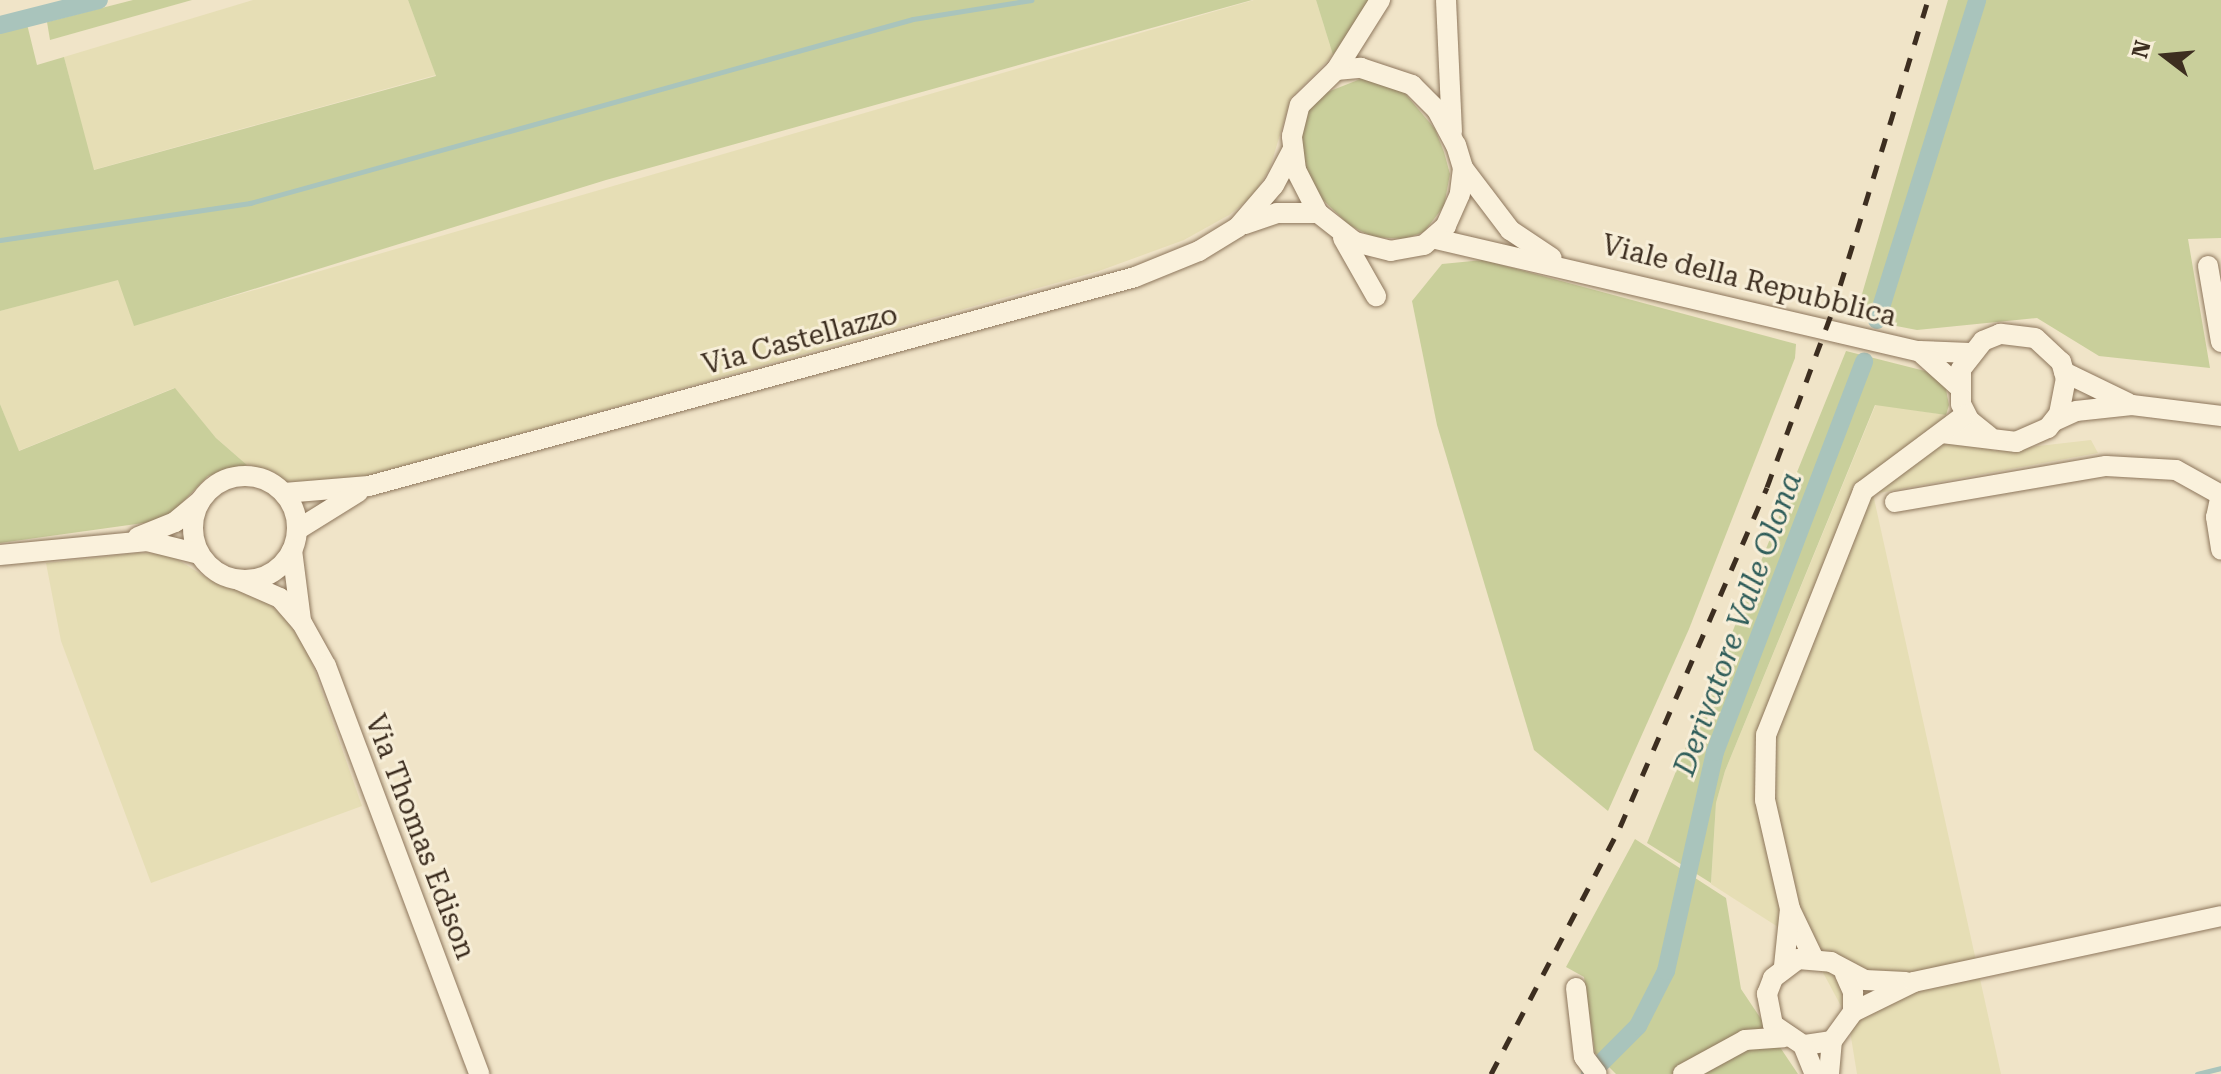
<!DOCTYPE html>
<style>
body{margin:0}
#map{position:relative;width:2221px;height:1074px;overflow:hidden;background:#f0e4c8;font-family:"Roboto Serif",serif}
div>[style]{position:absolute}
.farmland>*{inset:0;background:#e6deb5}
.green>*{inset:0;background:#c9cf9b}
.stream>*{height:5px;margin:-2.5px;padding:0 2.5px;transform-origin:2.5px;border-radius:2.5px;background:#a9c4bc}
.canal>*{height:18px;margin:-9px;padding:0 9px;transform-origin:9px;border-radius:9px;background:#a9c4bc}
.roads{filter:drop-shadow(0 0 2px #8d765c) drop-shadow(0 0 2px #8d765c)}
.minor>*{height:20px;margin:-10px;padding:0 10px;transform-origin:10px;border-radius:10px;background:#faf1dc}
.minor>.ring{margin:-10px;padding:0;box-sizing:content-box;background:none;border:20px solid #faf1dc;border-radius:50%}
.rail>*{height:5px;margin-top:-2.5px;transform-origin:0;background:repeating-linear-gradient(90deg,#3d2e20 0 14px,transparent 0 28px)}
span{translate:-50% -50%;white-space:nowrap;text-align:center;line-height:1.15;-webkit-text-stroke:6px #f7eed8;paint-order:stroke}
.street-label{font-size:28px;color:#3d2e20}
.water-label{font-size:30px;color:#2f5d5a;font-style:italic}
.north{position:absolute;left:2125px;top:16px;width:80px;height:80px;-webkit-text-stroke:6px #f7eed8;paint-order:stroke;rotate:286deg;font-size:22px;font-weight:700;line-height:32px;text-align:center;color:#3d2e20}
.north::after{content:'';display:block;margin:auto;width:28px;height:36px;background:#3d2e20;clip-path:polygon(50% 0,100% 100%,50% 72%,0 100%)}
</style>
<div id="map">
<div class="farmland">
<div style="clip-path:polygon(253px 0,408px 0,436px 75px,93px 170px,64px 57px)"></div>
<div style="clip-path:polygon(1254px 0,1316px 0,1333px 55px,1291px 98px,1270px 168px,1253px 196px,1229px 215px,1184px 240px,1099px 271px,353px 481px,293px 487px,274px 472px,247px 465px,216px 438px,174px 388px,18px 451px,0 404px,0 311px,119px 279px,134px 325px)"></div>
<div style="clip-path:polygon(1876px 404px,1946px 415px,1994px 451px,2091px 440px,2098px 453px,1873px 494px,2001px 1074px,1857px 1074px,1848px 1019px,1820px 967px,1800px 941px,1711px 884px,1716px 803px,1725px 771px)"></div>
<div style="clip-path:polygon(137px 553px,169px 554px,207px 578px,263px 598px,286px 619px,308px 652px,362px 806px,151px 883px,61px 641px,46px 563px)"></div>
</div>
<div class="green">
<div style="clip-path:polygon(133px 0,192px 0,50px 40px,47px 22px)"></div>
<div style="clip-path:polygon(408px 0,1252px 0,606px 180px,134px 326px,118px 280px,0 311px,0 32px,27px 24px,37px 65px,64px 57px,94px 170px,436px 76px)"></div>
<div style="clip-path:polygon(1316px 0,1369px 0,1333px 55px)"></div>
<div style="clip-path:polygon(1948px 0,2221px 0,2221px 238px,2188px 239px,2210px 368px,2099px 356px,2037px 318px,1917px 330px,1855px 318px)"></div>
<div style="clip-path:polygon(1363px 78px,1403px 91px,1435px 129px,1444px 152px,1450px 174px,1444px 206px,1424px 232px,1404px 239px,1373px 237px,1349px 225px,1318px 195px,1304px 163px,1301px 136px,1308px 110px,1320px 95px)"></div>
<div style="clip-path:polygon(1483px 260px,1796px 344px,1795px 358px,1689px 629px,1608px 811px,1534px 750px,1437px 425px,1412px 301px,1442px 264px)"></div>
<div style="clip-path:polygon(1846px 351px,1925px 371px,1945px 384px,1949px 405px,1946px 415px,1875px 405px,1725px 771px,1716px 803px,1711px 883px,1647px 843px)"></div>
<div style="clip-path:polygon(175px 388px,216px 438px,247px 465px,208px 476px,165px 520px,0 543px,0 404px,19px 451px)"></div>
<div style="clip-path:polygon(1635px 839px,1726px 898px,1741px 989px,1798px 1074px,1616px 1074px,1595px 1053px,1584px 977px,1566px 967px)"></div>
</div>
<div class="stream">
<div style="left:0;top:240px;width:253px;rotate:-8.4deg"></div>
<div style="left:250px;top:203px;width:688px;rotate:-15.51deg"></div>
<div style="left:913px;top:19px;width:120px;rotate:-9.1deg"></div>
<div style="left:2197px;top:1074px;width:25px;rotate:-14deg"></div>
</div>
<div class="canal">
<div style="left:0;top:25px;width:102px;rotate:-14.2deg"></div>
<div style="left:1877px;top:320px;width:335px;rotate:-72.6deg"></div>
<div style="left:1590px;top:1074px;width:68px;rotate:-45deg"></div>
<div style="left:1638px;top:1026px;width:62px;rotate:-63deg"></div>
<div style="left:1666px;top:971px;width:224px;rotate:-77.4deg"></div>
<div style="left:1715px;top:752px;width:418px;rotate:-69.1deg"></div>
</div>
<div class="roads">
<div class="minor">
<div style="left:1446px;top:0;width:132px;rotate:87.4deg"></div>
<div style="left:1361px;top:68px;width:54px;rotate:18.4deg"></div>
<div style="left:1412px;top:85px;width:35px;rotate:45deg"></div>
<div style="left:1437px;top:110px;width:40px;rotate:62deg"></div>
<div style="left:1456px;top:145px;width:24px;rotate:73deg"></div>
<div style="left:1463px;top:168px;width:26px;rotate:97deg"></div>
<div style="left:1460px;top:194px;width:35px;rotate:114deg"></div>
<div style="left:1446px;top:226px;width:29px;rotate:139deg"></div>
<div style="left:1424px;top:245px;width:34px;rotate:170deg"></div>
<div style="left:1391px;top:251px;width:37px;rotate:-166deg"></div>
<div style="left:1355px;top:242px;width:47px;rotate:-141.9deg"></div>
<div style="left:1318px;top:213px;width:48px;rotate:-117.1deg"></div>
<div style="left:1296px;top:170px;width:34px;rotate:-97deg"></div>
<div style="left:1292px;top:136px;width:32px;rotate:-76deg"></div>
<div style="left:1300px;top:105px;width:50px;rotate:-44.2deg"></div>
<div style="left:1336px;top:70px;width:25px;rotate:-5deg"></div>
<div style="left:1336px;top:70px;width:83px;rotate:-57.8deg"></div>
<div style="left:1463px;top:168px;width:78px;rotate:52.8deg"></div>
<div style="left:1510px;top:230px;width:50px;rotate:33.7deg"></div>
<div style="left:1245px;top:224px;width:34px;rotate:-19deg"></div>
<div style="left:1277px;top:213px;width:41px"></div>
<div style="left:1343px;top:238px;width:67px;rotate:60.4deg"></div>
<div style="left:1436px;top:239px;width:496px;rotate:13.1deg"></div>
<div style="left:1919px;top:351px;width:51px;rotate:2.2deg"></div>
<div style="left:2208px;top:266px;width:77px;rotate:80.3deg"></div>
<div style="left:1919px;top:351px;width:52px;rotate:41.9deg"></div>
<div style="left:2064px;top:372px;width:71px;rotate:25.8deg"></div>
<div style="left:2054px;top:421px;width:24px;rotate:-24deg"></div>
<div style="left:2076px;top:411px;width:56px;rotate:-6.1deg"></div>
<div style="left:2132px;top:405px;width:90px;rotate:7deg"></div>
<div style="left:1942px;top:433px;width:75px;rotate:6.9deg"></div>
<div style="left:2016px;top:442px;width:35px;rotate:-24deg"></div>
<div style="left:2048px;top:428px;width:18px;rotate:-52deg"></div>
<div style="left:2059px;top:414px;width:36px;rotate:-79deg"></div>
<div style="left:2066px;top:379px;width:18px;rotate:-106deg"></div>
<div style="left:2061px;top:362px;width:35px;rotate:-137deg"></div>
<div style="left:2035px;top:338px;width:35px;rotate:-173deg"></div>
<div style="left:2000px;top:334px;width:18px;rotate:158deg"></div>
<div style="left:1983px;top:341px;width:36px;rotate:128deg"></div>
<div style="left:1961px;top:369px;width:35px;rotate:90deg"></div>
<div style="left:1961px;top:404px;width:18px;rotate:63deg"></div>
<div style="left:1969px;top:420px;width:26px;rotate:39deg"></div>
<div class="ring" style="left:193px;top:476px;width:84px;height:84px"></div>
<div style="left:284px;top:493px;width:85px;rotate:-4.7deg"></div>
<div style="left:369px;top:486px;width:794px;rotate:-15.26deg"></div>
<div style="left:1135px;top:277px;width:69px;rotate:-22.1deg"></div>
<div style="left:1199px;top:251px;width:46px;rotate:-31.6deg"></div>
<div style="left:1238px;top:227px;width:55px;rotate:-49.4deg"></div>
<div style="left:1274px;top:185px;width:41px;rotate:-62.2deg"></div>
<div style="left:2221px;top:494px;width:24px;rotate:102deg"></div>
<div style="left:2216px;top:517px;width:33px;rotate:81deg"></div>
<div style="left:1895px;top:502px;width:214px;rotate:-9.7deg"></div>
<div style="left:2106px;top:466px;width:70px;rotate:3.3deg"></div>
<div style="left:2176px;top:470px;width:51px;rotate:29.1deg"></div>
<div style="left:297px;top:530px;width:72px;rotate:-31.9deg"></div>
<div style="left:138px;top:537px;width:40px;rotate:-22deg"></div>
<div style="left:175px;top:522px;width:33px;rotate:-40deg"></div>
<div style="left:292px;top:550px;width:71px;rotate:82.7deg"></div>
<div style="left:0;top:555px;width:148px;rotate:-5.4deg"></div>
<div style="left:147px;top:541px;width:54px;rotate:14deg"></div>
<div style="left:239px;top:580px;width:45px;rotate:23.7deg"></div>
<div style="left:280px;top:598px;width:33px;rotate:49deg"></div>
<div style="left:302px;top:623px;width:49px;rotate:60.8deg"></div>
<div style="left:326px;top:666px;width:436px;rotate:69.4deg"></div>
<div style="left:1813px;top:957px;width:53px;rotate:-115.6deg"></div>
<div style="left:1790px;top:909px;width:112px;rotate:-102.9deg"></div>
<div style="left:1765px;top:800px;width:65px;rotate:-89.1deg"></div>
<div style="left:1766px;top:735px;width:263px;rotate:-68.3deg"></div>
<div style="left:1863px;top:491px;width:127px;rotate:-36.7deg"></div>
<div style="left:1784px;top:966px;width:57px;rotate:-84deg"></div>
<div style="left:1845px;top:974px;width:20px;rotate:66deg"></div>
<div style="left:1853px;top:992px;width:20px;rotate:90deg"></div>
<div style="left:1853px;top:1012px;width:36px;rotate:126deg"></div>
<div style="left:1832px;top:1041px;width:29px;rotate:172deg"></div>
<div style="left:1803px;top:1045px;width:36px;rotate:-146deg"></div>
<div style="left:1773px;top:1025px;width:32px;rotate:-101deg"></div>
<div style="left:1767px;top:994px;width:17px;rotate:-69deg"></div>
<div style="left:1773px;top:978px;width:31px;rotate:-37deg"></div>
<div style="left:1798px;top:959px;width:33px;rotate:5deg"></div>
<div style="left:1831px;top:962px;width:38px;rotate:28deg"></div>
<div style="left:1865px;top:980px;width:41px;rotate:2.8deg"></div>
<div style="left:1576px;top:988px;width:69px;rotate:83.4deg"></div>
<div style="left:1584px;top:1057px;width:21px;rotate:53deg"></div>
<div style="left:1853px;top:1012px;width:68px;rotate:-26.2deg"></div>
<div style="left:1914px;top:982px;width:314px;rotate:-12.1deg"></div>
<div style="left:1803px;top:1045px;width:31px;rotate:68deg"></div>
<div style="left:1683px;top:1074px;width:71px;rotate:-28.7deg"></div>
<div style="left:1745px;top:1040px;width:39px;rotate:-4deg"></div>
<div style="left:1829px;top:1074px;width:33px;rotate:-85deg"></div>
</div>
</div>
<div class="rail">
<div style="left:1491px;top:1074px;width:279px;rotate:-62.4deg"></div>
<div style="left:1620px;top:827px;width:370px;rotate:-66.6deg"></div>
<div style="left:1767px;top:487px;width:187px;rotate:-69.6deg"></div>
<div style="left:1832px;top:312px;width:326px;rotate:-72.9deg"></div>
</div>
<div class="street-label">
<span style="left:1749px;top:281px;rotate:14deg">Viale della Repubblica</span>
<span style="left:800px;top:340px;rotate:-15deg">Via Castellazzo</span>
<span style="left:420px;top:837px;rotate:69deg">Via Thomas Edison</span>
</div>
<div class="water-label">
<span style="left:1738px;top:624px;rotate:-70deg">Derivatore Valle Olona</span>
</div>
<div class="north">N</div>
</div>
